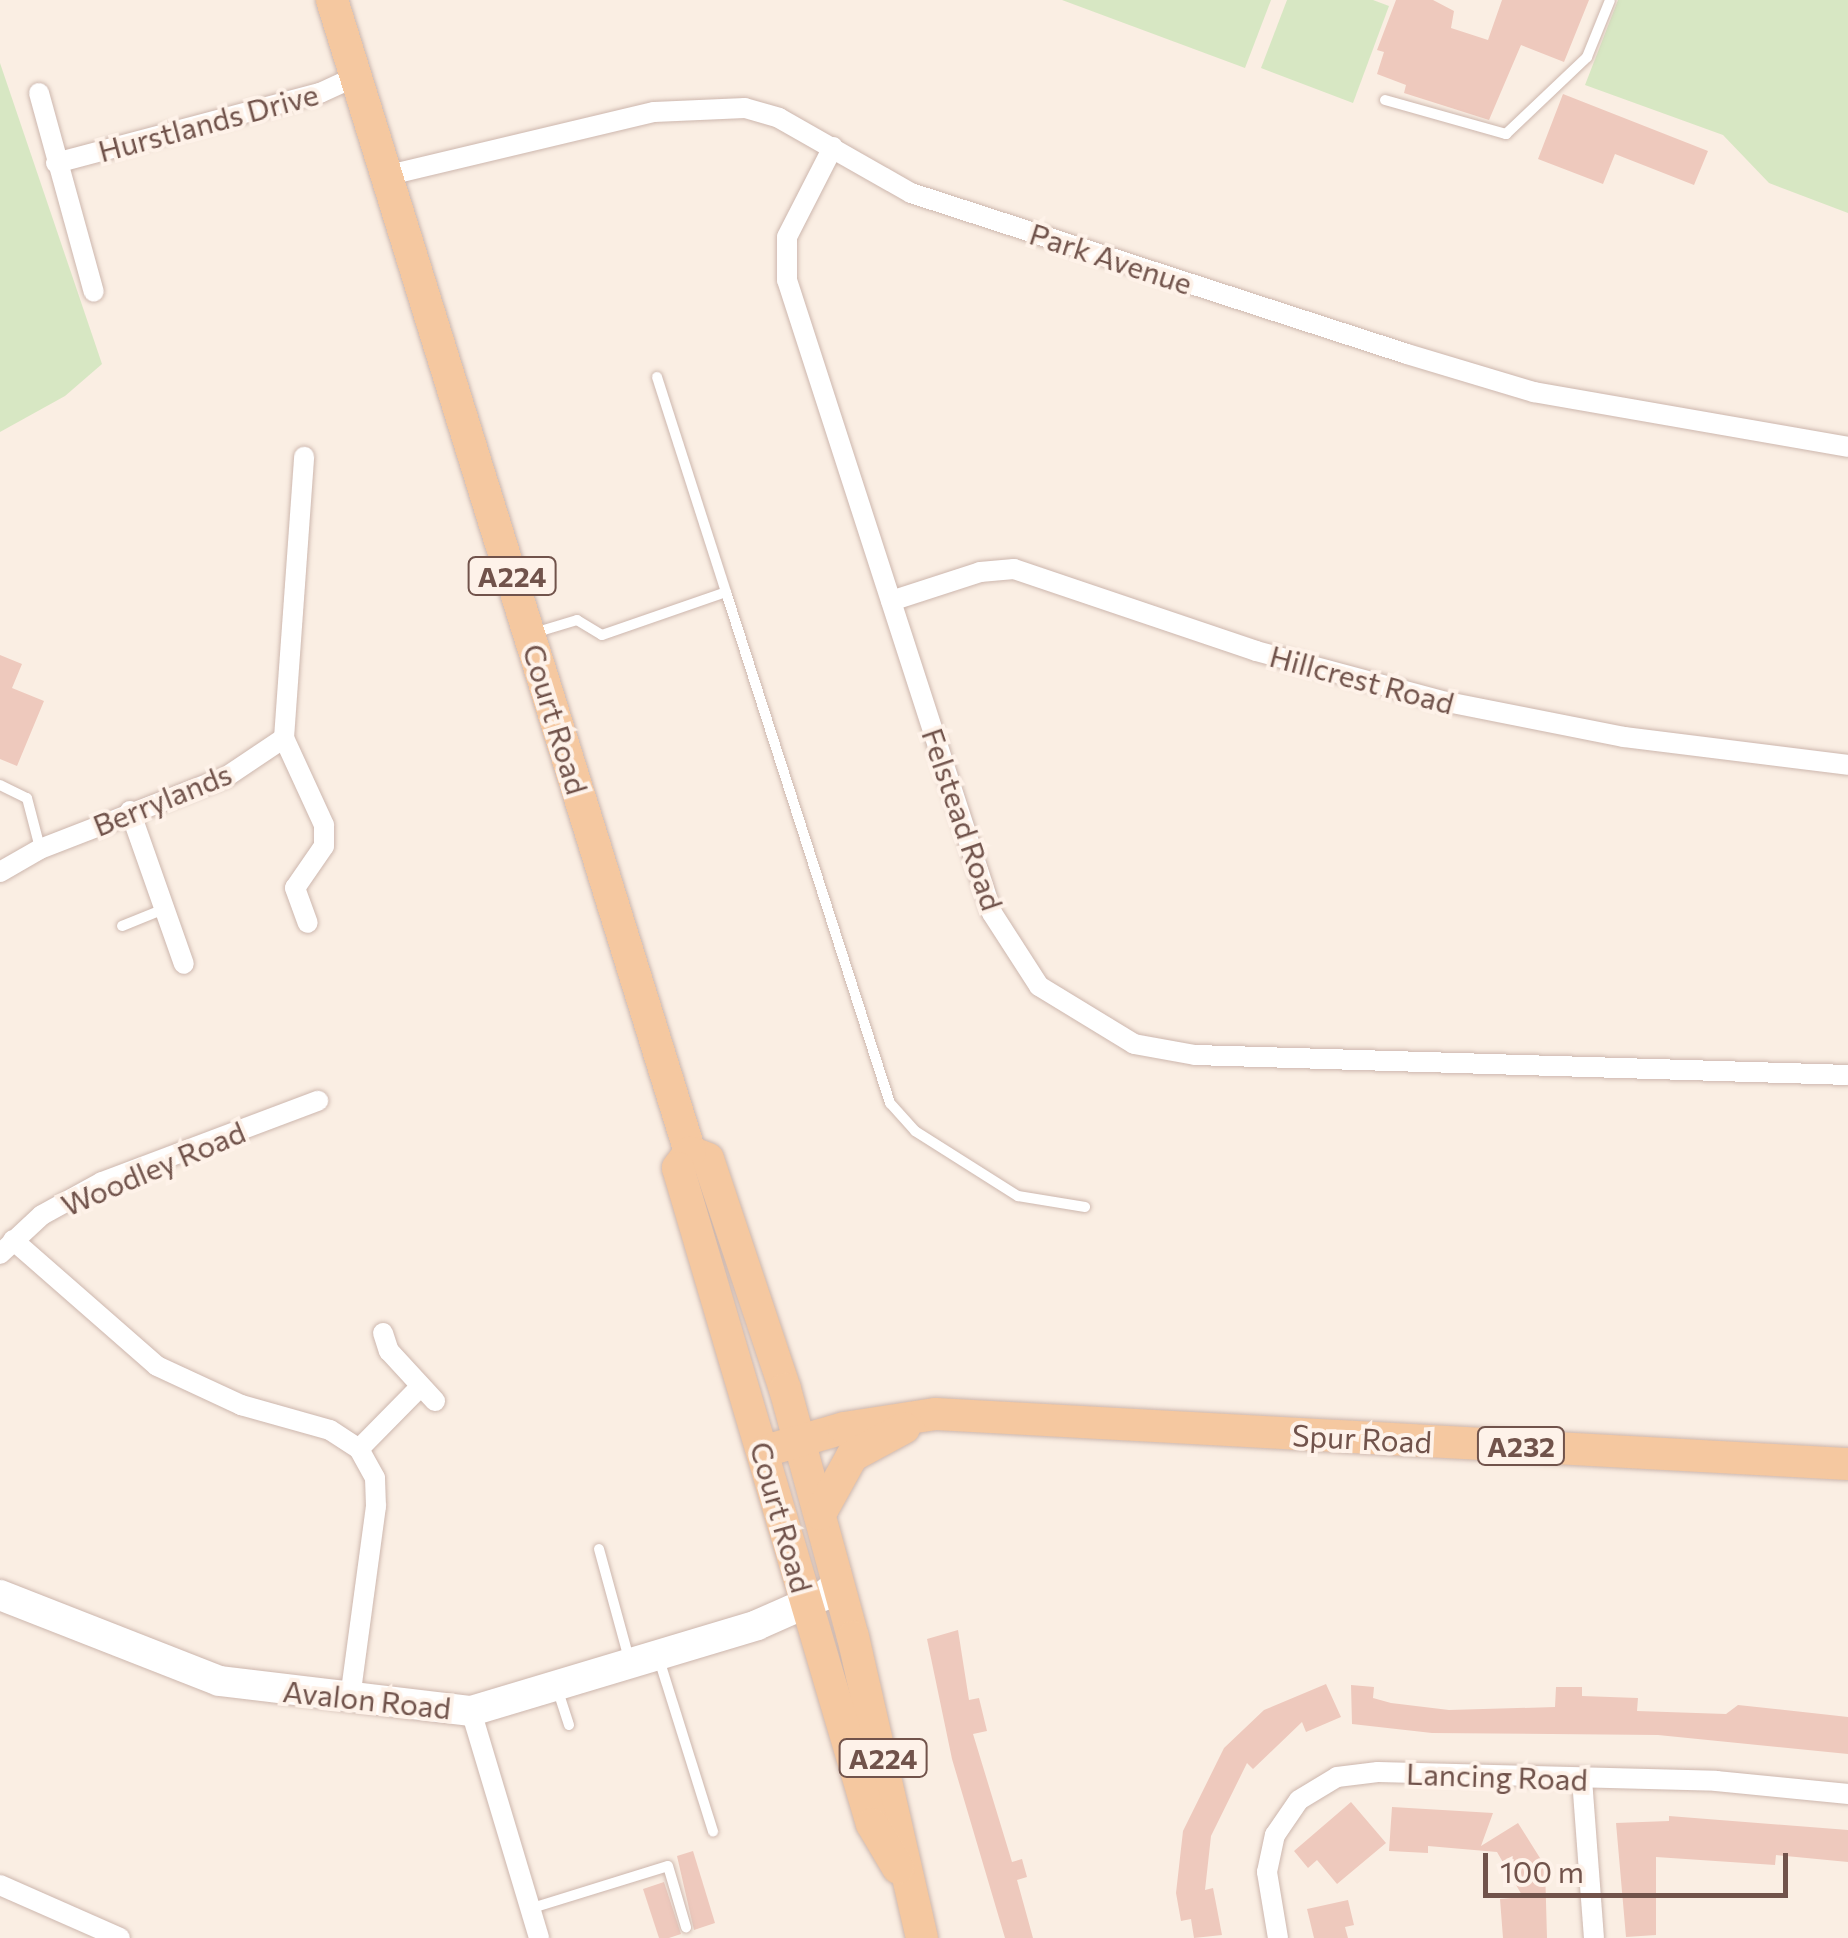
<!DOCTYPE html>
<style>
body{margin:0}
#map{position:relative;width:1848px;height:1938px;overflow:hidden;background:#faeee3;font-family:Commissioner,sans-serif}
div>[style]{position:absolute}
.green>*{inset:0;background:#d7e7c3}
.building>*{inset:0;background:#eec9bd}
.roads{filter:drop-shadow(0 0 2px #cdb7ae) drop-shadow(0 0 2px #cdb7ae)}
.lane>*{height:10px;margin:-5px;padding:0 5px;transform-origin:5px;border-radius:5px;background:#fff}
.street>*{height:20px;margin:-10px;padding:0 10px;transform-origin:10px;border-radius:10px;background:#fff}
.secondary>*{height:30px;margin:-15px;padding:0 15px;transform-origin:15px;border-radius:15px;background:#fff}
.primary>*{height:32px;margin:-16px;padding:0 16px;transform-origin:16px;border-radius:16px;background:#f5c8a0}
span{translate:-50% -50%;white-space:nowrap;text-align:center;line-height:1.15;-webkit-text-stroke:8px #fef2e9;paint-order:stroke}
.shield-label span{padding:2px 8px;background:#fef2e9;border:2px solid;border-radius:8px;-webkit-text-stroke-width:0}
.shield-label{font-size:28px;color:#71534b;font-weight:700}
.street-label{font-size:30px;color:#71534b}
.scale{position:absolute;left:1483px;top:1853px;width:305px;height:45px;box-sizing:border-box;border:5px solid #71534b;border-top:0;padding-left:12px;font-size:30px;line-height:35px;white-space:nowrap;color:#71534b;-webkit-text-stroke:8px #fef2e9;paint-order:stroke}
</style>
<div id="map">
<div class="green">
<div style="clip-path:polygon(1062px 0,1271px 0,1245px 68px)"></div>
<div style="clip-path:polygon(1287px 0,1373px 0,1389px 6px,1353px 103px,1261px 68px)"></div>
<div style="clip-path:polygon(1618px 0,1848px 0,1848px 213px,1769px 183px,1723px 135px,1585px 85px)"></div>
<div style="clip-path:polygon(0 63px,102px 364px,65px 396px,0 432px)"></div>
</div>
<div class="building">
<div style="clip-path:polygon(1396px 0,1433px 0,1454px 11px,1451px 28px,1488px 40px,1502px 0,1589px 0,1564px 62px,1521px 45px,1489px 120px,1404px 93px,1406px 85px,1377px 74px,1384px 52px,1377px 50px)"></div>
<div style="clip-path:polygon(1563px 94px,1708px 151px,1694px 185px,1615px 154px,1603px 184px,1538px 159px)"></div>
<div style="clip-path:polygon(0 655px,22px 664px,12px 688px,44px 701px,17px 766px,0 759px)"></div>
<div style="clip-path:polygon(958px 1630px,969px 1700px,979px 1698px,987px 1731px,973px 1734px,1012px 1862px,1022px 1859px,1027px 1877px,1017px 1880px,1033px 1938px,1005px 1938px,952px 1759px,927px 1639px)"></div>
<div style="clip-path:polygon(1326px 1684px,1341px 1717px,1306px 1732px,1302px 1722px,1253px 1769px,1247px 1763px,1211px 1836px,1205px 1890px,1213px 1888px,1222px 1935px,1194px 1938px,1191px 1919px,1181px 1921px,1176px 1893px,1183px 1831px,1224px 1748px,1264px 1710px)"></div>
<div style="clip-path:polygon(1351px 1685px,1374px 1687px,1373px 1698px,1391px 1703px,1449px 1710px,1555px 1707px,1556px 1687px,1582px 1687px,1582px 1696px,1638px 1698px,1637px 1711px,1726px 1714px,1738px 1705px,1848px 1717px,1848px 1754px,1658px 1735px,1432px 1733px,1352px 1724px)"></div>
<div style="clip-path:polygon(1351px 1802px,1386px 1843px,1337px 1884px,1317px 1860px,1308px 1868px,1294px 1851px)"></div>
<div style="clip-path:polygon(1392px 1807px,1493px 1813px,1481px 1846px,1518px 1823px,1545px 1866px,1547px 1938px,1503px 1938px,1500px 1899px,1523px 1897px,1497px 1852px,1428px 1846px,1428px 1853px,1389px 1851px)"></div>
<div style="clip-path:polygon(1669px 1816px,1848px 1830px,1848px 1862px,1776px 1855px,1775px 1865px,1656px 1857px,1656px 1935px,1626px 1937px,1616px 1823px,1669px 1821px)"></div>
<div style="clip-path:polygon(693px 1851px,715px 1923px,694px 1930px,677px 1856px)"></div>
<div style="clip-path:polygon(664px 1882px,681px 1934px,669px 1938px,659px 1938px,643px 1889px)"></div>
<div style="clip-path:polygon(1348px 1900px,1354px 1925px,1345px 1927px,1348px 1938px,1314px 1938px,1307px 1909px)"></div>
</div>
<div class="roads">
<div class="lane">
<div style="left:1385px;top:100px;width:126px;rotate:15.7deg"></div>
<div style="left:1506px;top:134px;width:112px;rotate:-43.5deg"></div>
<div style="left:1587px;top:57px;width:61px;rotate:-68deg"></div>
<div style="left:657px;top:377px;width:226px;rotate:72.2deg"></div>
<div style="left:534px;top:633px;width:45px;rotate:-16.8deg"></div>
<div style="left:577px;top:620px;width:29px;rotate:31deg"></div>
<div style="left:602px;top:635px;width:131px;rotate:-19.1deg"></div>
<div style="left:726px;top:592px;width:537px;rotate:72.21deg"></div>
<div style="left:890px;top:1103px;width:38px;rotate:48deg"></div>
<div style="left:915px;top:1131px;width:122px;rotate:32.3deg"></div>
<div style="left:1018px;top:1196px;width:68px;rotate:9.3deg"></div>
<div style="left:0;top:785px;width:30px;rotate:26deg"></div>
<div style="left:27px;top:798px;width:52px;rotate:75.4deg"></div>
<div style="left:122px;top:926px;width:45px;rotate:-22deg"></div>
<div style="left:599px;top:1549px;width:117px;rotate:74.7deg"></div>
<div style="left:658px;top:1656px;width:184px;rotate:72.6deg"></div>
<div style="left:557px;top:1688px;width:39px;rotate:72deg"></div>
<div style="left:529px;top:1909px;width:145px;rotate:-17.2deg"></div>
<div style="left:668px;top:1866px;width:64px;rotate:73.6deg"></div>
</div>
<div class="street">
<div style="left:39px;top:93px;width:206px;rotate:74.6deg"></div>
<div style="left:833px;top:147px;width:101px;rotate:117.1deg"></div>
<div style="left:787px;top:237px;width:43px;rotate:90deg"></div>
<div style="left:787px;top:280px;width:665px;rotate:72.06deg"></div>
<div style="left:992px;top:913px;width:87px;rotate:57.2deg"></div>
<div style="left:1039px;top:986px;width:111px;rotate:31.4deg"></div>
<div style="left:1134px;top:1044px;width:62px;rotate:10.2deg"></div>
<div style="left:1195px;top:1055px;width:653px;rotate:1.75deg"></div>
<div style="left:56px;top:163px;width:273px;rotate:-14.9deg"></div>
<div style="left:320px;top:93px;width:41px;rotate:-24.7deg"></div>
<div style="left:389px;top:175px;width:272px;rotate:-13.4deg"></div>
<div style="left:654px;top:112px;width:91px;rotate:-2.5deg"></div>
<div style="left:745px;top:108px;width:35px;rotate:16deg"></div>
<div style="left:779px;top:118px;width:152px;rotate:29.6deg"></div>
<div style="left:911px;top:193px;width:521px;rotate:17.98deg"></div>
<div style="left:1407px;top:354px;width:133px;rotate:16.7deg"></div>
<div style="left:1534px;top:392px;width:319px;rotate:9.9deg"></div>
<div style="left:891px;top:601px;width:94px;rotate:-18deg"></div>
<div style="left:980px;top:572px;width:34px;rotate:-5deg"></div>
<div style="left:1014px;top:569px;width:256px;rotate:18.7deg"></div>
<div style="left:1256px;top:651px;width:198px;rotate:15deg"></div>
<div style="left:1447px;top:702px;width:180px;rotate:11.2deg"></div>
<div style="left:1624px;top:737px;width:226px;rotate:7.1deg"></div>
<div style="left:284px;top:738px;width:96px;rotate:65.3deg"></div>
<div style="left:324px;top:825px;width:21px;rotate:90deg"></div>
<div style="left:324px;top:846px;width:51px;rotate:124.6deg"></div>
<div style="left:295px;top:888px;width:37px;rotate:70deg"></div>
<div style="left:130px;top:811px;width:162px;rotate:70.6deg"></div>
<div style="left:0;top:872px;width:46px;rotate:-29.9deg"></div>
<div style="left:40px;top:849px;width:199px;rotate:-21.2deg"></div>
<div style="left:226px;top:777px;width:70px;rotate:-33.9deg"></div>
<div style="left:284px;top:738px;width:282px;rotate:-85.9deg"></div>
<div style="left:13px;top:1240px;width:191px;rotate:41.2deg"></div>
<div style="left:157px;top:1366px;width:93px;rotate:24.9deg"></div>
<div style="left:241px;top:1405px;width:92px;rotate:15.7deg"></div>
<div style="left:330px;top:1430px;width:35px;rotate:33deg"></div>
<div style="left:359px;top:1449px;width:33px;rotate:61deg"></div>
<div style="left:375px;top:1478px;width:28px;rotate:88deg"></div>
<div style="left:376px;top:1506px;width:194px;rotate:97.7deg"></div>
<div style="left:0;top:1254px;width:57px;rotate:-42.9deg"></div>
<div style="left:42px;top:1215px;width:68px;rotate:-28.8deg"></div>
<div style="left:102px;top:1182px;width:231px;rotate:-20.6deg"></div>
<div style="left:383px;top:1333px;width:19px;rotate:72deg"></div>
<div style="left:389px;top:1351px;width:68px;rotate:47.4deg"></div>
<div style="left:359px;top:1449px;width:87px;rotate:-45.5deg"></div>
<div style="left:471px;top:1711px;width:237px;rotate:73.3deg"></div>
<div style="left:1582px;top:1779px;width:159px;rotate:85.7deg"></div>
<div style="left:0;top:1885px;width:131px;rotate:23.8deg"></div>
<div style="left:1278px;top:1938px;width:67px;rotate:-99.5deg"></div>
<div style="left:1267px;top:1872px;width:38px;rotate:-78deg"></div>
<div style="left:1275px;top:1835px;width:42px;rotate:-55.6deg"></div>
<div style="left:1299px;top:1800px;width:44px;rotate:-31.2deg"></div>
<div style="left:1337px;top:1777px;width:41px;rotate:-7deg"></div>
<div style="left:1378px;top:1772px;width:338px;rotate:1.5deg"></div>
<div style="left:1716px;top:1781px;width:133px;rotate:5.6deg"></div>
</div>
<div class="secondary">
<div style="left:0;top:1595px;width:235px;rotate:21.4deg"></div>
<div style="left:219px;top:1681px;width:254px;rotate:6.8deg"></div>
<div style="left:471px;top:1711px;width:299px;rotate:-16.7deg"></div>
<div style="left:757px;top:1625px;width:74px;rotate:-23.8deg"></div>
<div style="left:825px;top:1595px;width:15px;rotate:-42deg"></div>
<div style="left:836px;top:1585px;width:12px;rotate:-90deg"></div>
</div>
<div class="primary">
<div style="left:332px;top:0;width:1206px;rotate:72.74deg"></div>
<div style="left:690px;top:1152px;width:19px;rotate:21deg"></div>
<div style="left:708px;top:1159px;width:243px;rotate:71.5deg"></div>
<div style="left:785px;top:1389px;width:257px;rotate:74.7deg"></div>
<div style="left:853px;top:1637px;width:309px;rotate:77.1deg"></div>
<div style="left:690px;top:1152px;width:20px;rotate:127deg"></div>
<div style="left:678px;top:1168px;width:684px;rotate:73.53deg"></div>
<div style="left:872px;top:1824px;width:51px;rotate:59.4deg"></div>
<div style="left:765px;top:1451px;width:82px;rotate:-16.2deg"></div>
<div style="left:844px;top:1428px;width:93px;rotate:-8.7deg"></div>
<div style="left:936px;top:1414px;width:913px;rotate:3.14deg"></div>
<div style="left:820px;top:1514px;width:66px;rotate:-61.1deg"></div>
<div style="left:852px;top:1456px;width:59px;rotate:-28.3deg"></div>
</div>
</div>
<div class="shield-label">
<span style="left:512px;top:576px">A224</span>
<span style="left:1521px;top:1446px">A232</span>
<span style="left:883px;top:1758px">A224</span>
</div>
<div class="street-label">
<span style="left:208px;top:122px;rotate:-15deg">Hurstlands Drive</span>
<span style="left:1111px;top:258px;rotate:18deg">Park Avenue</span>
<span style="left:1362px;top:679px;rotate:15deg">Hillcrest Road</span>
<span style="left:556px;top:719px;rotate:73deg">Court Road</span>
<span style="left:162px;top:799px;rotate:-22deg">Berrylands</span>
<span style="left:963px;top:819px;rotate:71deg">Felstead Road</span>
<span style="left:153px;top:1168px;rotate:-23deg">Woodley Road</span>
<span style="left:1362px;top:1438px;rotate:3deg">Spur Road</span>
<span style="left:782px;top:1517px;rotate:74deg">Court Road</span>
<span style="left:367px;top:1699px;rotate:6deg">Avalon Road</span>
<span style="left:1497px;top:1776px;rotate:2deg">Lancing Road</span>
</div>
<div class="scale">100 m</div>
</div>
